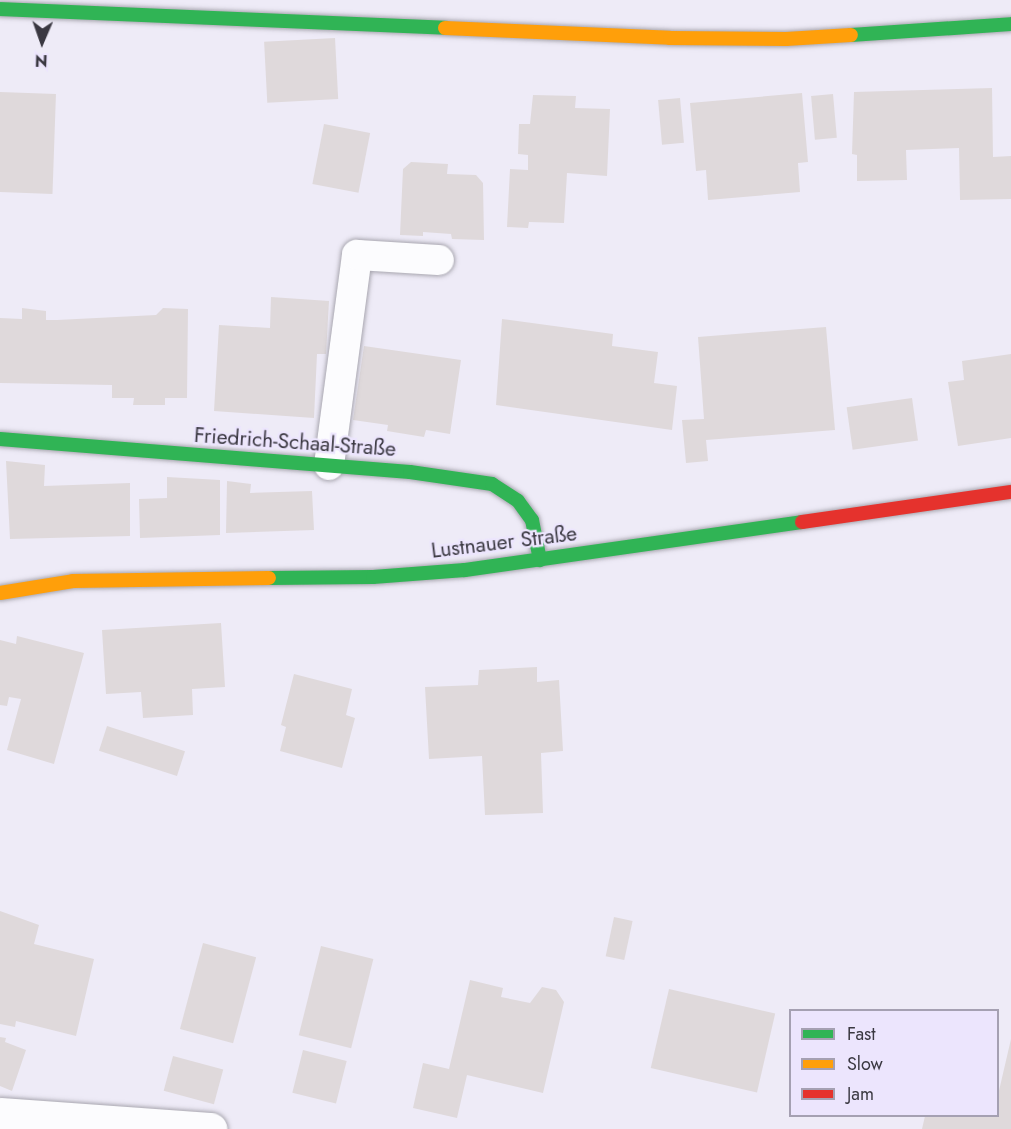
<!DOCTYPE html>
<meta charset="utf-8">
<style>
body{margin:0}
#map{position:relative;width:1011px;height:1129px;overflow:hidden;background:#eeebf7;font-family:Jost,sans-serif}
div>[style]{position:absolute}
.building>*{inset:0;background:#dfd9db;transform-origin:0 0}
.roads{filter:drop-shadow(0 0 2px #a9a7b0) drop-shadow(0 0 2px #a9a7b0)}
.lane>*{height:30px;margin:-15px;padding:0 15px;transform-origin:15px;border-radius:15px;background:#fcfcfe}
.street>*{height:33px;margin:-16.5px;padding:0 16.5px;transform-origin:16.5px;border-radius:16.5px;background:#fcfcfe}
.fast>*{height:14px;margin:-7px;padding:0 7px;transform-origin:7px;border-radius:7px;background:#30b455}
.slow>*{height:14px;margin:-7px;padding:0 7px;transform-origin:7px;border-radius:7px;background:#ff9f0a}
.jam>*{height:14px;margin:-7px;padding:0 7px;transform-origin:7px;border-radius:7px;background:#e5322d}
span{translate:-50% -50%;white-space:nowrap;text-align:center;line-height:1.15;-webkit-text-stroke:4.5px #ece5fd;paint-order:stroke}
.street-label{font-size:21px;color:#3a3841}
.legend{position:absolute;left:789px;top:1009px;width:210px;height:108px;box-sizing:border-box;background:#ece5fd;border:2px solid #a5a0b2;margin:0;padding:8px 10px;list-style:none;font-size:18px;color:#3a3841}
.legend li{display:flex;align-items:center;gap:12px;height:30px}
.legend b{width:30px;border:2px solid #a5a0b2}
.north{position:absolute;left:12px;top:12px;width:60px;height:60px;-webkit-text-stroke:4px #ece5fd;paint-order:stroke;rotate:182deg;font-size:16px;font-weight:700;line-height:24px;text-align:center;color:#3a3841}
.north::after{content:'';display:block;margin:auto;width:21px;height:27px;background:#3a3841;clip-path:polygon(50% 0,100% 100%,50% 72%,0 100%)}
</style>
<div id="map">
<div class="building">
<div style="left:335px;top:38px;width:61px;height:71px;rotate:87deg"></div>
<div style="clip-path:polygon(992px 88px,993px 157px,1011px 156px,1011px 199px,960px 200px,959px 148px,906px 150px,907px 180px,857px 181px,857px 155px,852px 154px,854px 92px)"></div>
<div style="left:0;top:92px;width:56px;height:100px;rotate:2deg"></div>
<div style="clip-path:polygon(802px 93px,808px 162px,798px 163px,800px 192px,708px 200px,706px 170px,696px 171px,690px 103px)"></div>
<div style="left:833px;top:94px;width:44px;height:22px;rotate:85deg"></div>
<div style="clip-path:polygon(533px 95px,576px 96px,575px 108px,610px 109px,607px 176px,567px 173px,564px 223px,529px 222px,528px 228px,507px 227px,510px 169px,528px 170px,528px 155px,518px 154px,519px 124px,530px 124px)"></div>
<div style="left:680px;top:98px;width:45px;height:22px;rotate:85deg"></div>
<div style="left:324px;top:124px;width:47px;height:61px;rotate:11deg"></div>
<div style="clip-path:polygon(411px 162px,448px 164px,447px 174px,476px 175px,483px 183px,484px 240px,452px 239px,451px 234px,423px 232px,423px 236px,400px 235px,403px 169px)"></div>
<div style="clip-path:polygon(271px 297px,329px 301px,326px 354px,317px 354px,314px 418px,214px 411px,219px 325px,270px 328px)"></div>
<div style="clip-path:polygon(22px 308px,46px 311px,46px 320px,57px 320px,156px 315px,163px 308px,188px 309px,187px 398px,165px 398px,165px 405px,133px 405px,134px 398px,112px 398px,112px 385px,0 383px,0 318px,22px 319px)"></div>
<div style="clip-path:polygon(502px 319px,613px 334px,612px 346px,658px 352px,654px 383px,677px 386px,672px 430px,496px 405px)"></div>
<div style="clip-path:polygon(826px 327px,835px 430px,706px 440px,708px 461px,686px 463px,682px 420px,704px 419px,698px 337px)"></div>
<div style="clip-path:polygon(364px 346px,461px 360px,450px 434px,426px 430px,424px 437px,387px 431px,388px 425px,353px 420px)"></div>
<div style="clip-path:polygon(1011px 354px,1011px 438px,958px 446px,948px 382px,964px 380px,962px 361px)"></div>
<div style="left:912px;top:398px;width:43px;height:66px;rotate:82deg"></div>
<div style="clip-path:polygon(6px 461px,45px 465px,44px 486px,130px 483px,130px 536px,10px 539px)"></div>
<div style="clip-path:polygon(167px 477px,220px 480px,220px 535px,140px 538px,139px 499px,167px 498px)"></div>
<div style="clip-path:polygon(227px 481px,251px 484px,250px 493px,312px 491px,314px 530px,226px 533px)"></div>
<div style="clip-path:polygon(221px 623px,225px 687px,192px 689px,193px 715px,143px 718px,141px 692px,106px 694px,102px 630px)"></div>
<div style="clip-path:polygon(17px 636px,84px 653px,54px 764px,7px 750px,21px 699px,9px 697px,7px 706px,0 705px,0 640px,16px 644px)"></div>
<div style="clip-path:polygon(537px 667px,537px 682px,559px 680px,563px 751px,541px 753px,543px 813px,485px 815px,482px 756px,429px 759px,425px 687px,478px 685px,479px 670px)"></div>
<div style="clip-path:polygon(294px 674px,352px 689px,346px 715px,355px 718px,342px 768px,280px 751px,286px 727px,281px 725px)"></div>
<div style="left:107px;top:726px;width:82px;height:26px;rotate:18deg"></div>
<div style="clip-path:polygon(0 911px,39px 925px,34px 944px,94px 959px,76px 1036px,16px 1021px,15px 1027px,0 1024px)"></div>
<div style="left:614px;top:917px;width:19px;height:40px;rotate:12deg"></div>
<div style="left:203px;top:943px;width:55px;height:89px;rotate:15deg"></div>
<div style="left:321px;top:946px;width:54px;height:92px;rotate:14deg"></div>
<div style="clip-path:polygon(470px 980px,503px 988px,501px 997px,530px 1003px,542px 987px,556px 990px,564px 1002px,543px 1093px,467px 1075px,457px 1118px,413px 1108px,423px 1063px,449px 1069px)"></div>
<div style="left:669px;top:989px;width:109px;height:81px;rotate:13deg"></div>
<div style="clip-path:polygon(0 1037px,6px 1038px,5px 1042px,26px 1050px,12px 1091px,0 1086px)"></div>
<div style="clip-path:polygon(1011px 1039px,1011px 1129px,922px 1129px,925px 1116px,998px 1116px,998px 1095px)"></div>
<div style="left:303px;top:1050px;width:45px;height:44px;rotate:14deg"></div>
<div style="left:173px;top:1056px;width:52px;height:36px;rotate:15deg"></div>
</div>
<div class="roads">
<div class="lane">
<div style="left:329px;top:465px;width:212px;rotate:-82.4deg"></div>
<div style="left:357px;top:255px;width:82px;rotate:3.5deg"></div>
</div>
<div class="street">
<div style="left:0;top:1114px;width:211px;rotate:4.1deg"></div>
</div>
<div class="fast">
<div style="left:0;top:9px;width:445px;rotate:2.4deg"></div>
<div style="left:851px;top:35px;width:160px;rotate:-3.9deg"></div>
<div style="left:0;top:439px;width:411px;rotate:4.6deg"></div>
<div style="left:410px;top:472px;width:83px;rotate:8.3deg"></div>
<div style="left:492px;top:484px;width:31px;rotate:33deg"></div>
<div style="left:518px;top:501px;width:24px;rotate:54deg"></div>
<div style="left:532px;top:520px;width:41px;rotate:78.7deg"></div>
<div style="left:269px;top:578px;width:104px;rotate:-0.6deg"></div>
<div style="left:373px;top:577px;width:92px;rotate:-4.4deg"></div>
<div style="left:465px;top:570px;width:340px;rotate:-8.1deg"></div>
</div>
<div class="slow">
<div style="left:445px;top:28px;width:225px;rotate:2.5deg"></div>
<div style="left:670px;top:38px;width:116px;rotate:0.5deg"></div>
<div style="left:786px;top:39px;width:65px;rotate:-3.5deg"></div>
<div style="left:0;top:593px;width:74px;rotate:-9.3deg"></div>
<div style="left:73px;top:581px;width:196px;rotate:-0.9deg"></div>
</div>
<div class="jam">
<div style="left:802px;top:522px;width:211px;rotate:-8.2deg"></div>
</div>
</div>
<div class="street-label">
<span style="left:295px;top:442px;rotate:4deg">Friedrich-Schaal-Straße</span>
<span style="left:504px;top:542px;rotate:-7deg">Lustnauer Straße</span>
</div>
<ul class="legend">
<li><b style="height:8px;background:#30b455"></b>Fast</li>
<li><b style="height:8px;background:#ff9f0a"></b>Slow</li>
<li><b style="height:8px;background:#e5322d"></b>Jam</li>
</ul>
<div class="north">N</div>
</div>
